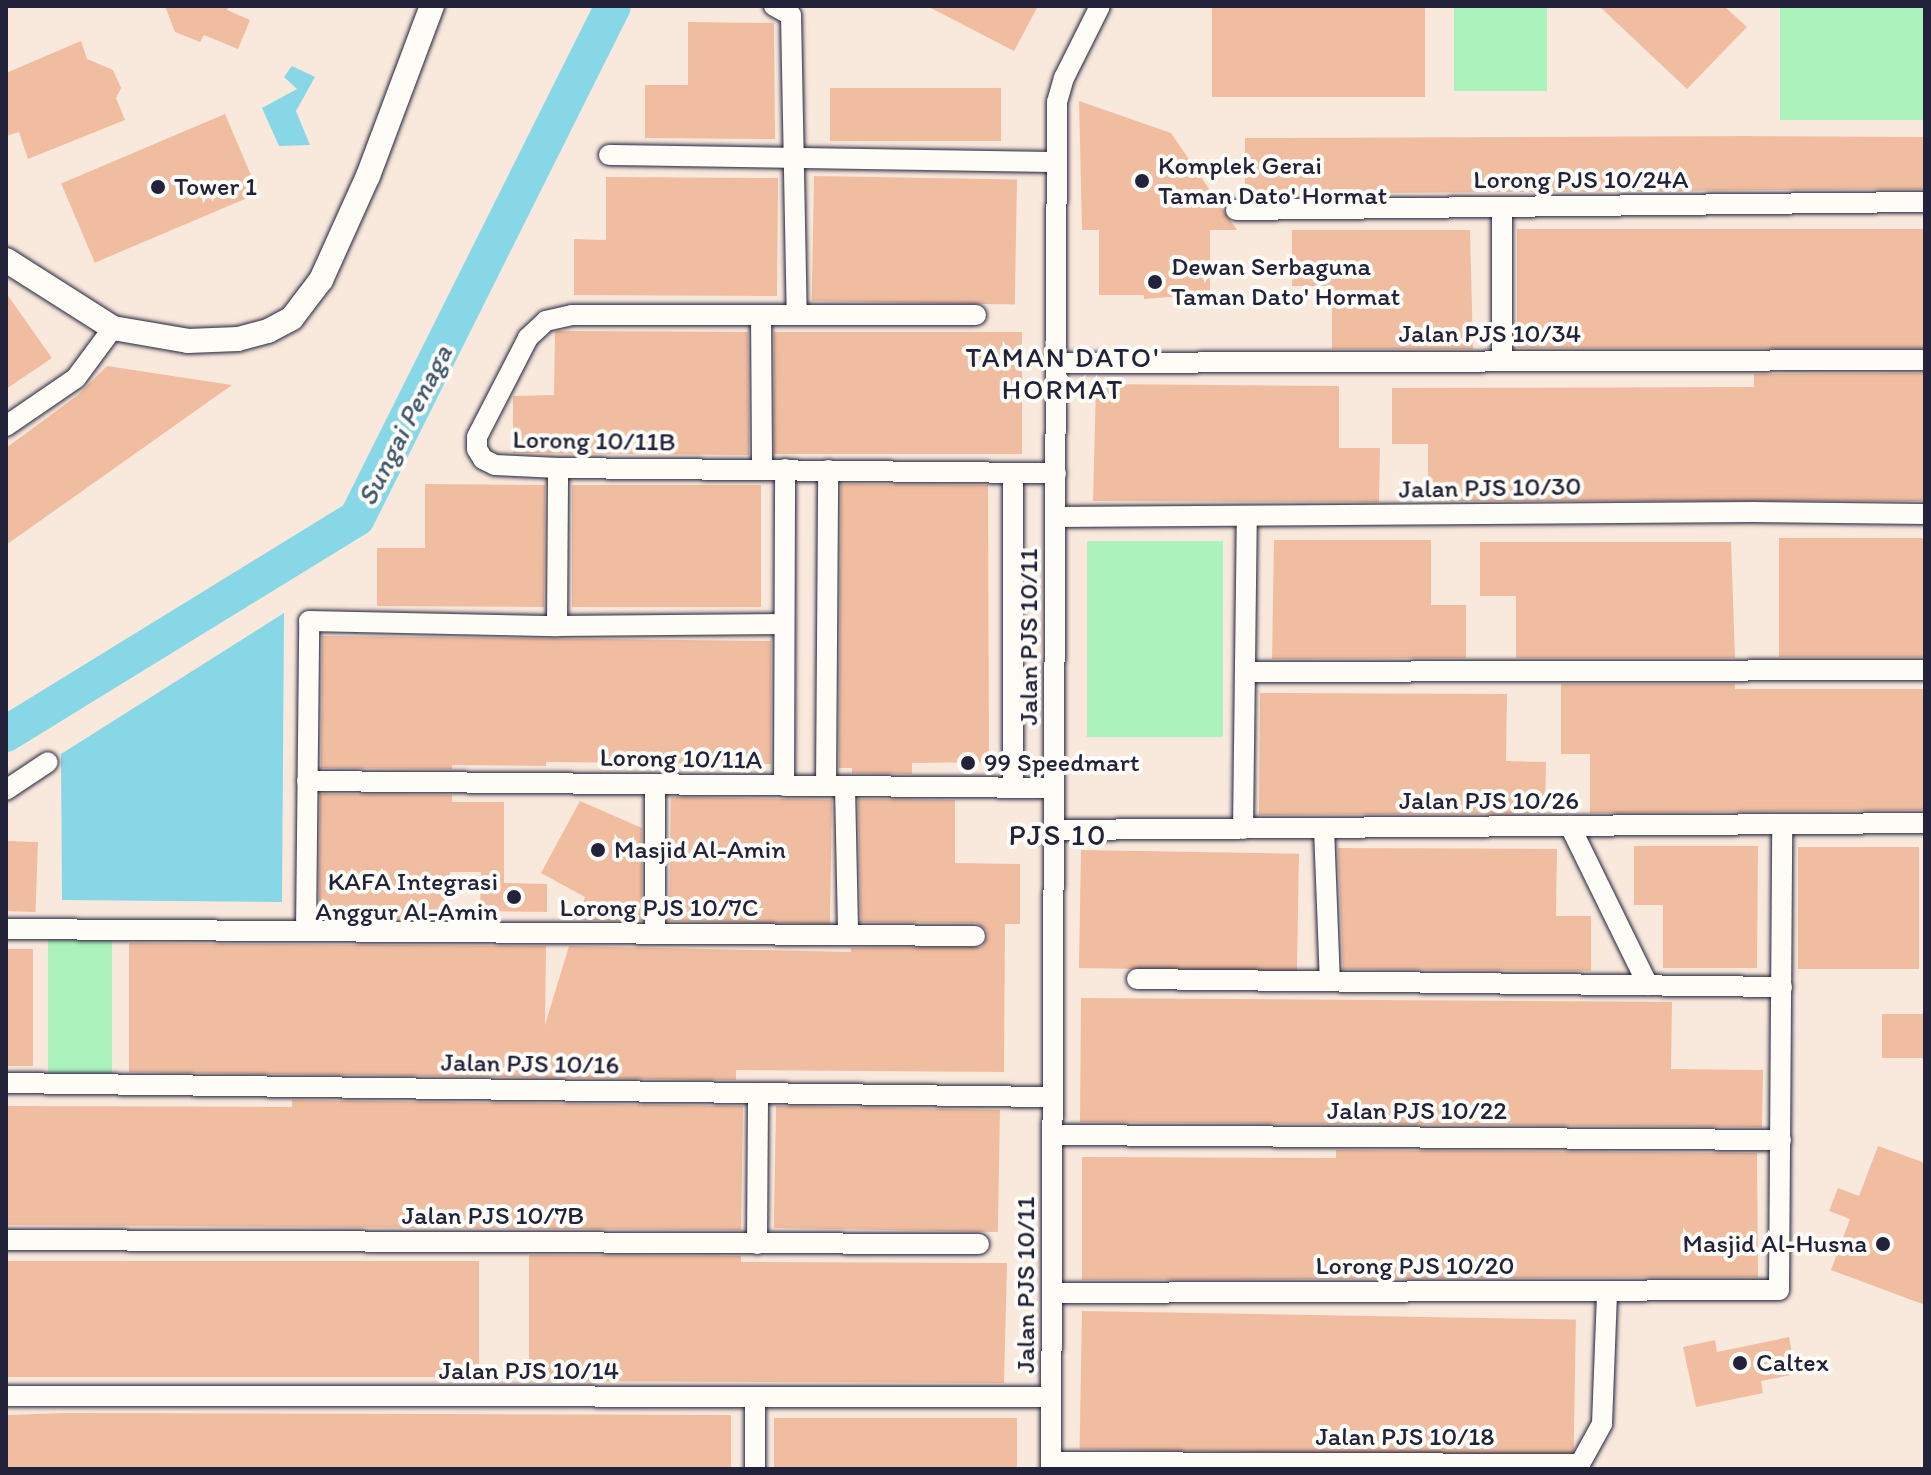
<!DOCTYPE html>
<style>
body{margin:0}
#map{position:relative;width:1931px;height:1475px;overflow:hidden;background:#f9e9dd;font-family:Itim,sans-serif}
div>[style]{position:absolute}
.green>*{inset:0;background:#acf2bd;transform-origin:0 0}
.water>*{inset:0;background:#88d7e6}
.river>*{height:36px;margin:-18px;padding:0 18px;transform-origin:18px;border-radius:18px;background:#88d7e6}
.building>*{inset:0;background:#f0bda1;transform-origin:0 0}
.roads{filter:drop-shadow(0 0 2px #22223b) drop-shadow(0 0 2px #22223b)}
.minor>*{height:20px;margin:-10px;padding:0 10px;transform-origin:10px;border-radius:10px;background:#fdfcf7}
.tertiary>*{height:24px;margin:-12px;padding:0 12px;transform-origin:12px;border-radius:12px;background:#fdfcf7}
.dots>*{width:22px;height:22px;translate:-50% -50%;box-sizing:border-box;border:4px solid #fdfcf7;border-radius:50%}
span{translate:-50% -50%;white-space:nowrap;text-align:center;line-height:1.15;-webkit-text-stroke:8px #fdfcf7;paint-order:stroke}
.poi-label{font-size:26px;color:#22223b}
.left{translate:0 -50%;text-align:left}
.right{translate:-100% -50%;text-align:right}
.street-label{font-size:26px;color:#22223b}
.neighbourhood-label{font-size:28px;color:#22223b;letter-spacing:2px}
.water-label{font-size:28px;color:#41586e;font-style:italic}
.quarter-label{font-size:30px;color:#22223b;letter-spacing:2px}
.frame{position:absolute;inset:0;border:8px solid #22223b;pointer-events:none}
</style>
<div id="map">
<div class="green">
<div style="left:1454px;top:6px;width:93px;height:85px"></div>
<div style="left:1780px;top:6px;width:145px;height:114px"></div>
<div style="left:1087px;top:541px;width:136px;height:196px"></div>
<div style="left:48px;top:936px;width:64px;height:142px"></div>
</div>
<div class="water">
<div style="clip-path:polygon(292px 66px,315px 77px,296px 111px,310px 145px,279px 146px,262px 108px,297px 89px,284px 77px)"></div>
<div style="clip-path:polygon(284px 613px,282px 902px,62px 900px,61px 754px)"></div>
</div>
<div class="river">
<div style="left:6px;top:734px;width:412px;rotate:-31.6deg"></div>
<div style="left:357px;top:518px;width:572px;rotate:-63.43deg"></div>
</div>
<div class="building">
<div style="clip-path:polygon(165px 6px,229px 6px,227px 10px,250px 20px,238px 49px,204px 35px,200px 42px,175px 32px)"></div>
<div style="clip-path:polygon(927px 6px,1038px 6px,1014px 51px)"></div>
<div style="left:1212px;top:6px;width:213px;height:91px"></div>
<div style="clip-path:polygon(1599px 6px,1724px 6px,1747px 27px,1687px 89px)"></div>
<div style="clip-path:polygon(688px 22px,774px 23px,775px 139px,645px 138px,645px 85px,688px 85px)"></div>
<div style="clip-path:polygon(81px 41px,87px 59px,113px 70px,121px 88px,116px 98px,125px 120px,28px 159px,19px 132px,6px 136px,6px 73px)"></div>
<div style="left:830px;top:88px;width:171px;height:53px"></div>
<div style="clip-path:polygon(1079px 101px,1171px 133px,1237px 230px,1210px 230px,1210px 294px,1144px 299px,1144px 295px,1099px 295px,1099px 230px,1082px 230px)"></div>
<div style="left:225px;top:114px;width:86px;height:178px;rotate:67deg"></div>
<div style="clip-path:polygon(1746px 136px,1925px 137px,1925px 189px,1245px 194px,1245px 138px)"></div>
<div style="left:814px;top:176px;width:203px;height:125px;rotate:1deg"></div>
<div style="clip-path:polygon(606px 177px,778px 178px,777px 296px,574px 295px,574px 239px,606px 240px)"></div>
<div style="left:1517px;top:229px;width:408px;height:119px"></div>
<div style="clip-path:polygon(1292px 230px,1470px 230px,1473px 349px,1332px 349px,1332px 286px,1292px 286px)"></div>
<div style="clip-path:polygon(6px 293px,52px 358px,6px 389px)"></div>
<div style="clip-path:polygon(559px 331px,748px 332px,749px 455px,513px 453px,513px 396px,554px 395px,555px 332px)"></div>
<div style="left:774px;top:332px;width:248px;height:122px"></div>
<div style="clip-path:polygon(107px 366px,232px 385px,6px 545px,6px 448px,78px 395px)"></div>
<div style="clip-path:polygon(1925px 373px,1925px 501px,1428px 501px,1428px 444px,1392px 444px,1392px 388px,1754px 387px,1754px 374px)"></div>
<div style="clip-path:polygon(1096px 384px,1339px 386px,1339px 448px,1380px 448px,1379px 502px,1093px 501px)"></div>
<div style="clip-path:polygon(425px 484px,545px 485px,544px 607px,377px 606px,377px 548px,425px 548px)"></div>
<div style="clip-path:polygon(841px 484px,988px 485px,989px 762px,912px 763px,912px 774px,852px 773px,852px 768px,839px 768px)"></div>
<div style="left:572px;top:485px;width:189px;height:122px"></div>
<div style="left:1779px;top:538px;width:146px;height:119px"></div>
<div style="clip-path:polygon(1274px 540px,1431px 540px,1431px 605px,1466px 605px,1466px 658px,1272px 659px)"></div>
<div style="clip-path:polygon(1480px 542px,1731px 542px,1735px 658px,1516px 658px,1516px 596px,1480px 596px)"></div>
<div style="clip-path:polygon(322px 636px,771px 641px,771px 764px,546px 762px,546px 766px,452px 765px,452px 769px,321px 768px)"></div>
<div style="clip-path:polygon(1561px 684px,1735px 684px,1735px 689px,1925px 689px,1925px 810px,1590px 813px,1590px 754px,1561px 754px)"></div>
<div style="clip-path:polygon(1260px 693px,1507px 694px,1506px 761px,1546px 762px,1545px 813px,1259px 815px)"></div>
<div style="clip-path:polygon(320px 794px,452px 795px,452px 802px,504px 802px,504px 883px,547px 884px,547px 912px,480px 911px,481px 872px,450px 872px,449px 919px,319px 918px)"></div>
<div style="left:671px;top:797px;width:161px;height:124px;rotate:1deg"></div>
<div style="clip-path:polygon(858px 799px,955px 800px,955px 863px,1020px 864px,1020px 924px,1005px 924px,1004px 1072px,736px 1070px,736px 1080px,129px 1072px,129px 943px,546px 946px,545px 1025px,569px 946px,851px 952px,851px 948px,982px 947px,988px 937px,987px 930px,976px 923px,861px 922px)"></div>
<div style="clip-path:polygon(580px 801px,642px 828px,642px 921px,578px 920px,585px 897px,541px 873px)"></div>
<div style="left:6px;top:841px;width:32px;height:70px;rotate:2deg"></div>
<div style="clip-path:polygon(1634px 846px,1758px 846px,1757px 968px,1663px 968px,1663px 905px,1634px 905px)"></div>
<div style="left:1798px;top:847px;width:121px;height:122px"></div>
<div style="clip-path:polygon(1338px 848px,1557px 849px,1556px 916px,1591px 916px,1591px 971px,1343px 969px)"></div>
<div style="left:1081px;top:850px;width:218px;height:118px;rotate:1deg"></div>
<div style="left:6px;top:949px;width:27px;height:117px"></div>
<div style="clip-path:polygon(1081px 998px,1672px 1002px,1671px 1069px,1763px 1070px,1762px 1127px,1080px 1122px)"></div>
<div style="left:1882px;top:1014px;width:43px;height:44px"></div>
<div style="clip-path:polygon(292px 1100px,743px 1106px,741px 1230px,6px 1225px,6px 1106px,292px 1107px)"></div>
<div style="left:776px;top:1106px;width:224px;height:122px;rotate:1deg"></div>
<div style="clip-path:polygon(1878px 1146px,1925px 1163px,1925px 1305px,1831px 1270px,1850px 1219px,1829px 1211px,1838px 1188px,1859px 1196px)"></div>
<div style="clip-path:polygon(1336px 1150px,1757px 1153px,1758px 1277px,1082px 1280px,1082px 1157px,1336px 1158px)"></div>
<div style="clip-path:polygon(529px 1255px,741px 1256px,741px 1262px,1007px 1263px,1004px 1383px,529px 1381px)"></div>
<div style="left:6px;top:1261px;width:473px;height:116px"></div>
<div style="left:1082px;top:1311px;width:494px;height:138px;rotate:1deg"></div>
<div style="clip-path:polygon(1789px 1337px,1796px 1374px,1761px 1381px,1763px 1393px,1696px 1407px,1683px 1347px,1715px 1340px,1717px 1352px)"></div>
<div style="clip-path:polygon(68px 1413px,731px 1415px,731px 1469px,6px 1469px,6px 1415px)"></div>
<div style="left:774px;top:1418px;width:243px;height:51px"></div>
</div>
<div class="roads">
<div class="minor">
<div style="left:774px;top:6px;width:19px;rotate:28deg"></div>
<div style="left:791px;top:15px;width:299px;rotate:88.9deg"></div>
<div style="left:609px;top:155px;width:448px;rotate:0.9deg"></div>
<div style="left:1502px;top:207px;width:153px;rotate:90deg"></div>
<div style="left:1236px;top:210px;width:689px;rotate:-0.67deg"></div>
<div style="left:761px;top:315px;width:154px;rotate:89.6deg"></div>
<div style="left:976px;top:315px;width:404px;rotate:180deg"></div>
<div style="left:572px;top:315px;width:27px;rotate:167deg"></div>
<div style="left:546px;top:321px;width:25px;rotate:137deg"></div>
<div style="left:528px;top:338px;width:111px;rotate:117.3deg"></div>
<div style="left:477px;top:437px;width:12px;rotate:90deg"></div>
<div style="left:477px;top:449px;width:12px;rotate:59deg"></div>
<div style="left:483px;top:459px;width:13px;rotate:27deg"></div>
<div style="left:495px;top:465px;width:63px;rotate:2.7deg"></div>
<div style="left:558px;top:468px;width:498px;rotate:0.6deg"></div>
<div style="left:1056px;top:363px;width:869px;rotate:-0.2deg"></div>
<div style="left:6px;top:426px;width:85px;rotate:-34.4deg"></div>
<div style="left:76px;top:378px;width:62px;rotate:-53.5deg"></div>
<div style="left:1013px;top:473px;width:315px;rotate:90deg"></div>
<div style="left:1055px;top:517px;width:697px;rotate:-0.41deg"></div>
<div style="left:1752px;top:512px;width:173px;rotate:0.7deg"></div>
<div style="left:557px;top:626px;width:158px;rotate:-89.6deg"></div>
<div style="left:1247px;top:672px;width:678px;rotate:-0.17deg"></div>
<div style="left:307px;top:781px;width:747px;rotate:0.54deg"></div>
<div style="left:655px;top:784px;width:150px;rotate:90deg"></div>
<div style="left:784px;top:786px;width:317px;rotate:-89.8deg"></div>
<div style="left:826px;top:786px;width:316px;rotate:-89.6deg"></div>
<div style="left:845px;top:786px;width:149px;rotate:88.8deg"></div>
<div style="left:6px;top:790px;width:50px;rotate:-33.7deg"></div>
<div style="left:1570px;top:826px;width:177px;rotate:63.9deg"></div>
<div style="left:1324px;top:828px;width:153px;rotate:87.8deg"></div>
<div style="left:1243px;top:829px;width:311px;rotate:-89.3deg"></div>
<div style="left:1054px;top:830px;width:871px;rotate:-0.46deg"></div>
<div style="left:6px;top:929px;width:969px;rotate:0.41deg"></div>
<div style="left:306px;top:931px;width:310px;rotate:-89.4deg"></div>
<div style="left:309px;top:621px;width:248px;rotate:1.2deg"></div>
<div style="left:557px;top:626px;width:226px;rotate:-0.5deg"></div>
<div style="left:1137px;top:979px;width:645px;rotate:0.71deg"></div>
<div style="left:6px;top:1083px;width:1046px;rotate:0.77deg"></div>
<div style="left:1052px;top:1135px;width:729px;rotate:0.39deg"></div>
<div style="left:6px;top:1240px;width:973px;rotate:0.24deg"></div>
<div style="left:757px;top:1244px;width:151px;rotate:-89.6deg"></div>
<div style="left:1052px;top:1293px;width:727px;rotate:-0.24deg"></div>
<div style="left:1779px;top:1290px;width:466px;rotate:-89.6deg"></div>
<div style="left:6px;top:1396px;width:1045px;rotate:0.05deg"></div>
<div style="left:1051px;top:1462px;width:529px;rotate:0.22deg"></div>
<div style="left:1580px;top:1464px;width:46px;rotate:-61.2deg"></div>
<div style="left:1602px;top:1424px;width:133px;rotate:-87.8deg"></div>
<div style="left:755px;top:1469px;width:70px;rotate:-90deg"></div>
<div style="left:1051px;top:1469px;width:1367px;rotate:-89.75deg"></div>
<div style="left:1057px;top:102px;width:25px;rotate:-74deg"></div>
<div style="left:1064px;top:78px;width:80px;rotate:-63.4deg"></div>
</div>
<div class="tertiary">
<div style="left:6px;top:260px;width:127px;rotate:32.4deg"></div>
<div style="left:113px;top:328px;width:76px;rotate:9.8deg"></div>
<div style="left:188px;top:341px;width:50px;rotate:-2.3deg"></div>
<div style="left:238px;top:339px;width:31px;rotate:-15deg"></div>
<div style="left:268px;top:331px;width:27px;rotate:-28deg"></div>
<div style="left:292px;top:318px;width:48px;rotate:-52.7deg"></div>
<div style="left:321px;top:280px;width:114px;rotate:-65.7deg"></div>
<div style="left:368px;top:176px;width:182px;rotate:-69.4deg"></div>
</div>
</div>
<div class="dots">
<div style="left:1142px;top:181px;background:#22223b"></div>
<div style="left:158px;top:187px;background:#22223b"></div>
<div style="left:1155px;top:282px;background:#22223b"></div>
<div style="left:968px;top:763px;background:#22223b"></div>
<div style="left:598px;top:850px;background:#22223b"></div>
<div style="left:514px;top:897px;background:#22223b"></div>
<div style="left:1883px;top:1244px;background:#22223b"></div>
<div style="left:1740px;top:1363px;background:#22223b"></div>
</div>
<div class="poi-label">
<span class="left" style="left:1158px;top:181px">Komplek Gerai<br>Taman Dato' Hormat</span>
<span class="left" style="left:174px;top:187px">Tower 1</span>
<span class="left" style="left:1171px;top:282px">Dewan Serbaguna<br>Taman Dato' Hormat</span>
<span class="left" style="left:984px;top:763px">99 Speedmart</span>
<span class="left" style="left:614px;top:850px">Masjid Al-Amin</span>
<span class="right" style="left:498px;top:897px">KAFA Integrasi<br>Anggur Al-Amin</span>
<span class="right" style="left:1867px;top:1244px">Masjid Al-Husna</span>
<span class="left" style="left:1756px;top:1363px">Caltex</span>
</div>
<div class="street-label">
<span style="left:1581px;top:180px">Lorong PJS 10/24A</span>
<span style="left:1490px;top:334px">Jalan PJS 10/34</span>
<span style="left:594px;top:441px;rotate:1deg">Lorong 10/11B</span>
<span style="left:1490px;top:488px;rotate:-1deg">Jalan PJS 10/30</span>
<span style="left:1029px;top:637px;rotate:-90deg">Jalan PJS 10/11</span>
<span style="left:681px;top:759px;rotate:1deg">Lorong 10/11A</span>
<span style="left:1489px;top:801px">Jalan PJS 10/26</span>
<span style="left:659px;top:908px">Lorong PJS 10/7C</span>
<span style="left:530px;top:1064px;rotate:1deg">Jalan PJS 10/16</span>
<span style="left:1417px;top:1111px">Jalan PJS 10/22</span>
<span style="left:493px;top:1216px">Jalan PJS 10/7B</span>
<span style="left:1415px;top:1266px">Lorong PJS 10/20</span>
<span style="left:1026px;top:1285px;rotate:-90deg">Jalan PJS 10/11</span>
<span style="left:529px;top:1371px">Jalan PJS 10/14</span>
<span style="left:1405px;top:1437px">Jalan PJS 10/18</span>
</div>
<div class="neighbourhood-label">
<span style="left:1063px;top:373px">TAMAN DATO'<br>HORMAT</span>
</div>
<div class="water-label">
<span style="left:404px;top:425px;rotate:-63deg">Sungai Penaga</span>
</div>
<div class="quarter-label">
<span style="left:1058px;top:835px">PJS 10</span>
</div>
<div class="frame"></div>
</div>
